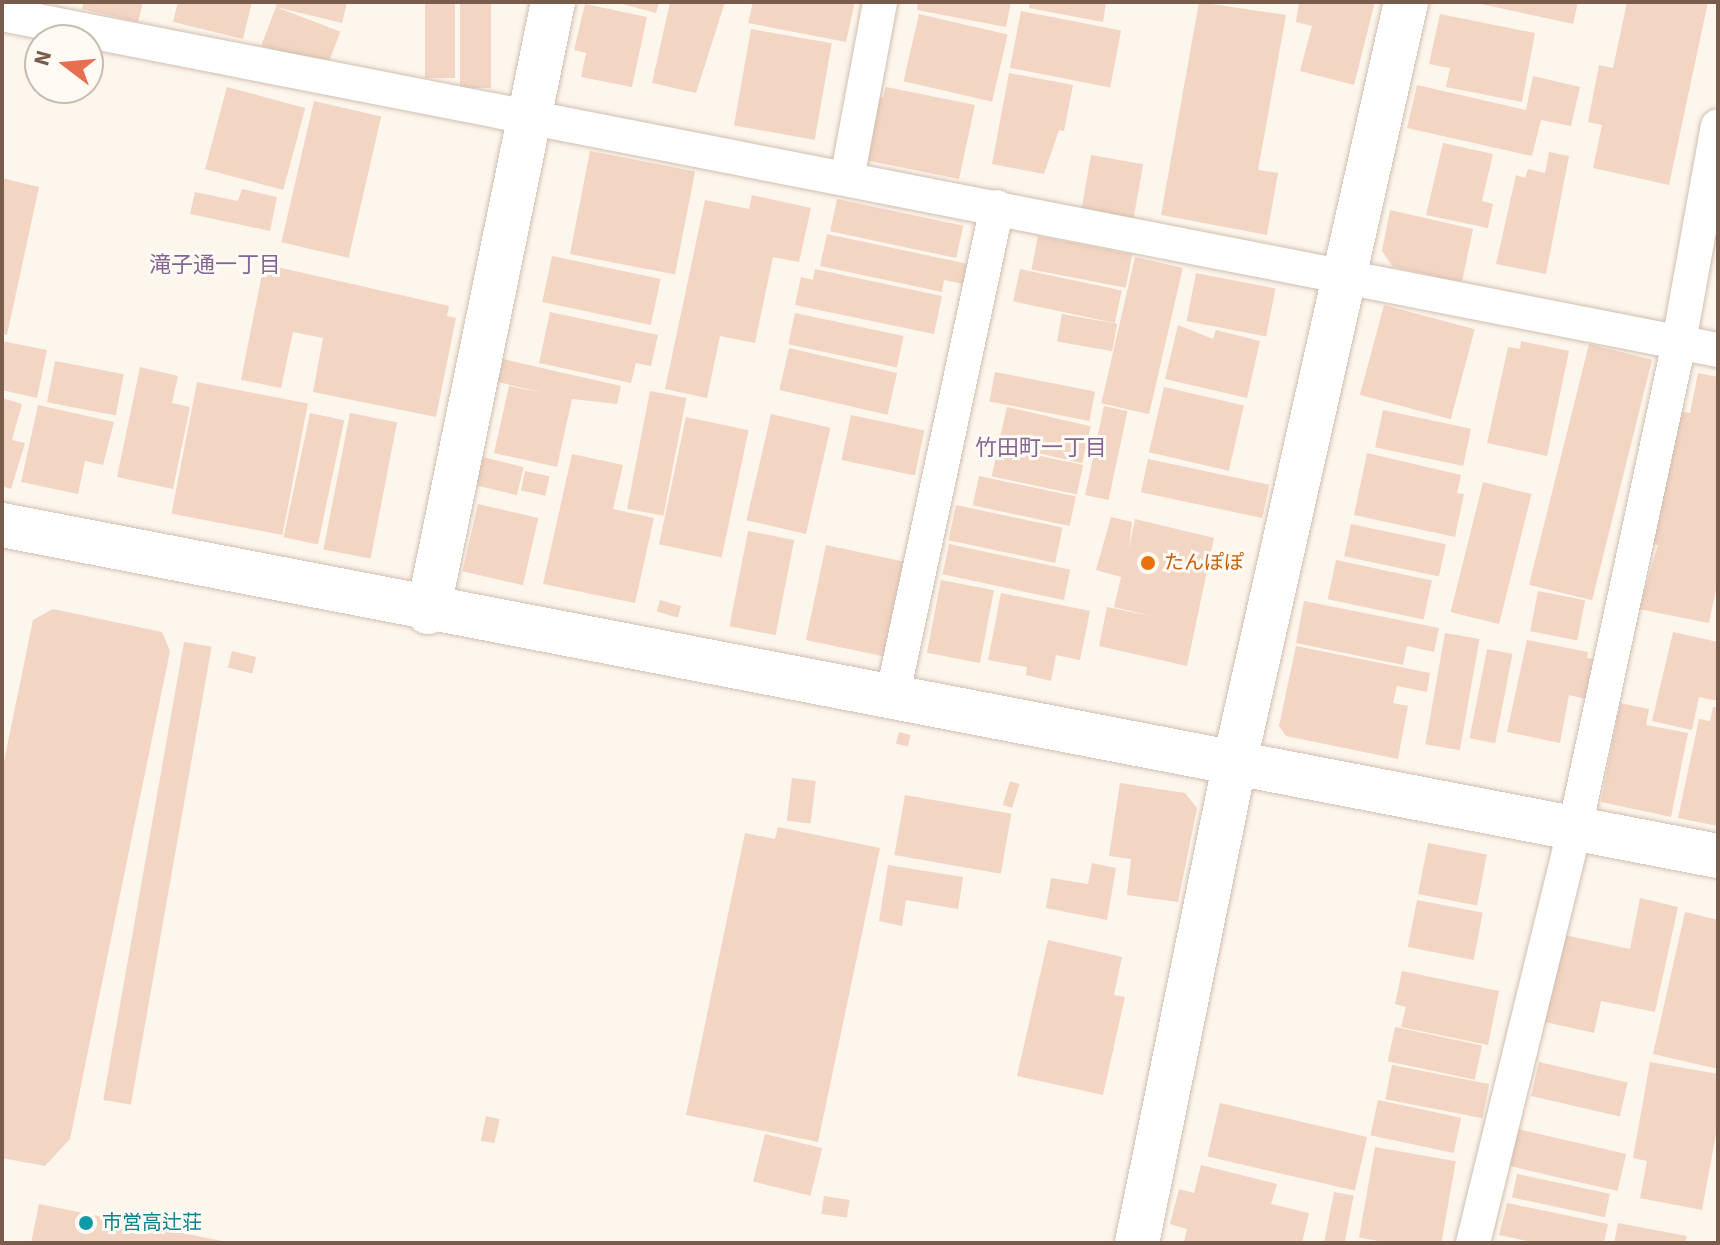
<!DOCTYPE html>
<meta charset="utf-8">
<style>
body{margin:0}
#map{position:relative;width:1720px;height:1245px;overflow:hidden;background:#fdf6ec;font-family:"Source Sans 3","Noto Sans JP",sans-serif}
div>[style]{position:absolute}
.building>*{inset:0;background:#f3d5c3;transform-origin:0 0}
.roads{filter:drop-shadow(0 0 2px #d1beb0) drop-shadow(0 0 2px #d1beb0)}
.service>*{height:34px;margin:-17px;padding:0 17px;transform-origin:17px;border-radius:17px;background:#fff}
.minor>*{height:44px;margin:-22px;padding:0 22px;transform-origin:22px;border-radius:22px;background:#fff}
.dots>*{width:22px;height:22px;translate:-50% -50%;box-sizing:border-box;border:4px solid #fffaf3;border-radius:50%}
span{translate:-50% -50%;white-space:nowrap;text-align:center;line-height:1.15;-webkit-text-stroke:6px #fffaf3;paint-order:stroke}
.food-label{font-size:20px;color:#c56008}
.left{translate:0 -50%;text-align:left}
.culture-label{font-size:20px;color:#0d838f}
.neighbourhood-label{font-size:22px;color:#846695}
.frame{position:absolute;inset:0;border:4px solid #7a5c4d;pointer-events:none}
.north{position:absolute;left:24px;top:24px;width:80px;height:80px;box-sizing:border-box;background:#fffaf3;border:2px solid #cabbb1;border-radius:50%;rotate:286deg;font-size:22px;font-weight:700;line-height:32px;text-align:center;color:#7a5c4d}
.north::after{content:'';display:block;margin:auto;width:28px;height:36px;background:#e76f51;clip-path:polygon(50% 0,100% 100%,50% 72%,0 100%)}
</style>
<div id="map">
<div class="building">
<div style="clip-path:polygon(84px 2px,143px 2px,138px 22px,82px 9px)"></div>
<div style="clip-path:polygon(178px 2px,252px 2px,243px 39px,173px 22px)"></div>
<div style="clip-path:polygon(277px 2px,347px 2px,342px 23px,276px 7px)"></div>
<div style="left:425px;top:2px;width:30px;height:76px"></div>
<div style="left:460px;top:2px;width:31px;height:86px"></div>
<div style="clip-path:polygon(615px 2px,659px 2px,656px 13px)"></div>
<div style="clip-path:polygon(670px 2px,725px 2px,696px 93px,652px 83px)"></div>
<div style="clip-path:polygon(753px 2px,855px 2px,846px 42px,748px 23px)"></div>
<div style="clip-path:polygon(918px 2px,1011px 2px,1006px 27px,917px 10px)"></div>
<div style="clip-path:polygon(1030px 2px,1106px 2px,1103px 22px,1029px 8px)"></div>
<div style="clip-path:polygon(1199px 2px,1286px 15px,1258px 170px,1278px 173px,1267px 235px,1161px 215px)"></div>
<div style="clip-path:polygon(1299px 2px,1375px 2px,1354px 85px,1300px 71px,1312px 26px,1296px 22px)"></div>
<div style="clip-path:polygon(1472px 2px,1578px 2px,1573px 24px)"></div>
<div style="clip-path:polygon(1627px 2px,1708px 2px,1669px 185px,1593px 168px,1602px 125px,1588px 122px,1599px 65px,1613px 68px)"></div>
<div style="clip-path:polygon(585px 4px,647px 17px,632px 87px,581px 77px,586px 53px,574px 50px)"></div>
<div style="left:276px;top:7px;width:69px;height:41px;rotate:21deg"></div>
<div style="left:1021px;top:11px;width:102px;height:58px;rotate:11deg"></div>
<div style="left:919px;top:14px;width:91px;height:69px;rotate:13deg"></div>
<div style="clip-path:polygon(1440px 14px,1535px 33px,1522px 102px,1446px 87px,1450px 68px,1429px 64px)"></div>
<div style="left:751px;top:29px;width:82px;height:98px;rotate:10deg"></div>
<div style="clip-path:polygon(1009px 73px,1073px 85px,1064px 131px,1059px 130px,1044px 174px,992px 164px)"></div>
<div style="clip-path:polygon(1533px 76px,1580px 87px,1571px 126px,1541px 120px,1532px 156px,1407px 128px,1417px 85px,1526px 110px)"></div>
<div style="left:227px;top:87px;width:81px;height:85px;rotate:15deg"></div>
<div style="clip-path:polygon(886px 87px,975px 105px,959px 179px,865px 160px,878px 96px,883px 98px)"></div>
<div style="left:314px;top:101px;width:69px;height:145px;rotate:13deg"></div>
<div style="clip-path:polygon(1443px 143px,1493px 154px,1482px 201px,1493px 204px,1488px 228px,1426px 215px)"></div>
<div style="left:590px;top:151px;width:107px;height:105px;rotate:11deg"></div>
<div style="clip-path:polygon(1549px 152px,1569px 156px,1546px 274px,1496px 264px,1516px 175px,1525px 178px,1528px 169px,1545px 173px)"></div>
<div style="left:1091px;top:155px;width:53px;height:55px;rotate:10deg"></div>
<div style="clip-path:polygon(2px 178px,39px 187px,7px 335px,2px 334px)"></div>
<div style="clip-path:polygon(242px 189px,277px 197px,270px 231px,190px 214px,195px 192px,238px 201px)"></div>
<div style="clip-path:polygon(752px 195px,811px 208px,799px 262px,773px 257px,755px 343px,720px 336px,707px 398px,665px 389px,705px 200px,749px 209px)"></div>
<div style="left:837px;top:199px;width:129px;height:33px;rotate:12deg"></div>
<div style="clip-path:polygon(1390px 210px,1473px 229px,1462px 282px,1393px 267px,1382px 251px)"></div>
<div style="clip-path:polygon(827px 234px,968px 264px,964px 284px,944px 280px,942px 292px,820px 266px)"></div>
<div style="left:1038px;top:236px;width:96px;height:34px;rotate:11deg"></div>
<div style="left:552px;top:256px;width:111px;height:47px;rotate:12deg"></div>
<div style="left:1135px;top:257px;width:49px;height:150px;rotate:13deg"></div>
<div style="clip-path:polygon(264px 264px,449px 306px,447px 316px,456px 318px,436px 417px,313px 392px,323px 338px,293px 332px,281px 388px,241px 380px)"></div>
<div style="clip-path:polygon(815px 269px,942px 296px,934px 334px,795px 305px,801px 277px,813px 280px)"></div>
<div style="left:1020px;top:269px;width:104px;height:33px;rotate:12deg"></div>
<div style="left:1196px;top:273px;width:81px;height:49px;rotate:11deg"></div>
<div style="left:1384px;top:305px;width:94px;height:93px;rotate:15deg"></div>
<div style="clip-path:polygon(550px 312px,658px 335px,651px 366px,636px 363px,631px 383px,539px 363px)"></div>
<div style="left:795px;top:313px;width:111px;height:32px;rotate:12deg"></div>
<div style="left:1062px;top:314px;width:56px;height:28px;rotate:10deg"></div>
<div style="clip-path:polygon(1178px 325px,1213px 339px,1216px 330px,1260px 341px,1247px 398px,1165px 379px)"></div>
<div style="clip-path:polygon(2px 341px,47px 350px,37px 398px,2px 390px)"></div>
<div style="clip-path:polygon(1521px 341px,1569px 351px,1547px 456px,1487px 443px,1508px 347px,1520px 349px)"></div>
<div style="left:1589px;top:344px;width:65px;height:248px;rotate:14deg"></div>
<div style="left:789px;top:348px;width:111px;height:43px;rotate:13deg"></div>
<div style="clip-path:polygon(503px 359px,621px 386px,617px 404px,572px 399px,557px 467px,494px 453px,509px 386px,544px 393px,498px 382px)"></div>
<div style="left:55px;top:361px;width:70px;height:42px;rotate:11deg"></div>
<div style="clip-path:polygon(140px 367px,178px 376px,172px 403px,190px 407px,173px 489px,117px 477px)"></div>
<div style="left:995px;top:372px;width:102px;height:30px;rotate:11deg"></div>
<div style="clip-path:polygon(1698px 373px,1718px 377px,1718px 580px,1709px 623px,1639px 609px,1658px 545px,1652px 544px,1678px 411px,1690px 413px)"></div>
<div style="left:197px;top:382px;width:113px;height:134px;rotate:11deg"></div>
<div style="left:1164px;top:387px;width:82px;height:67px;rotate:13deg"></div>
<div style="left:650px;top:391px;width:37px;height:120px;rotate:11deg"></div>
<div style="clip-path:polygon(2px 398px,22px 404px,12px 440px,25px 443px,11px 489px,2px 486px)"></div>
<div style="clip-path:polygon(38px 405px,114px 422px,103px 465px,85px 461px,78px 494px,21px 482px)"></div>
<div style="left:1104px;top:406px;width:24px;height:91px;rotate:12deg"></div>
<div style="left:1007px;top:407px;width:86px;height:38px;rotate:13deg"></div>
<div style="left:1383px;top:410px;width:90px;height:38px;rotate:12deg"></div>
<div style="left:310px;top:413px;width:35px;height:127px;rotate:12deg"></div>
<div style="left:350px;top:413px;width:48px;height:139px;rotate:11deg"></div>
<div style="left:771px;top:414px;width:61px;height:109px;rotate:13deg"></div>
<div style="left:851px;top:415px;width:75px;height:46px;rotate:12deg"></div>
<div style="left:686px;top:417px;width:64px;height:130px;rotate:12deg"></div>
<div style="left:998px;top:447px;width:87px;height:30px;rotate:12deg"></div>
<div style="clip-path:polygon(1367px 453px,1461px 475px,1457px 493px,1464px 494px,1455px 537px,1354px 515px)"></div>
<div style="clip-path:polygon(572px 454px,623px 465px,613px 509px,654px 518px,635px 603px,543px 584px)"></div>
<div style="left:483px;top:457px;width:42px;height:29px;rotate:14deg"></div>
<div style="left:1148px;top:459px;width:124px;height:34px;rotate:12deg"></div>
<div style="left:525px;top:471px;width:25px;height:20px;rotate:12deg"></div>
<div style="left:979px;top:476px;width:99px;height:30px;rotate:12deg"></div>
<div style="left:1483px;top:482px;width:50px;height:134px;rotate:14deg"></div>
<div style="left:478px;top:504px;width:62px;height:69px;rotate:13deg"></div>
<div style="left:956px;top:505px;width:109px;height:36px;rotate:12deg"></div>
<div style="clip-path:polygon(1111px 517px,1132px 522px,1129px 549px,1135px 519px,1214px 538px,1187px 666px,1099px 646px,1107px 607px,1156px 617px,1114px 607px,1121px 577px,1096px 570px)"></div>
<div style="left:1351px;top:524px;width:97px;height:33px;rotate:12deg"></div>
<div style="left:748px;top:531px;width:47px;height:97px;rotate:11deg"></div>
<div style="left:949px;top:544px;width:124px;height:31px;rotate:12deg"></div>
<div style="left:826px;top:545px;width:79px;height:97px;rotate:12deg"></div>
<div style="left:1336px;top:560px;width:98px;height:40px;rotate:12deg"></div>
<div style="left:941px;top:580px;width:54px;height:74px;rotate:11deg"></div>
<div style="left:1538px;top:591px;width:48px;height:41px;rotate:11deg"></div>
<div style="clip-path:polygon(1001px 593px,1090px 611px,1080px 660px,1056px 655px,1051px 681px,1026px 675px,1027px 667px,988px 660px)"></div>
<div style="left:660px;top:600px;width:22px;height:12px;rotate:16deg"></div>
<div style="clip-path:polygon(1304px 601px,1439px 628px,1434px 652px,1407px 646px,1403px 665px,1296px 643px)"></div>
<div style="clip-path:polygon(53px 609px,162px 632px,170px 651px,70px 1139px,45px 1166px,2px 1158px,2px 771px,33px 620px)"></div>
<div style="clip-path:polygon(1673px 632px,1718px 642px,1718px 701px,1699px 697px,1692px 730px,1652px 721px)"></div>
<div style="left:1445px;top:633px;width:35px;height:113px;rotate:10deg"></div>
<div style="clip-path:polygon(1527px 640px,1588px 652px,1587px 658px,1593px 659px,1586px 699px,1569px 695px,1560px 743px,1507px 732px)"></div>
<div style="left:184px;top:642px;width:28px;height:465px;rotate:10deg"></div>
<div style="clip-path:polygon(1296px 646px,1430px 673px,1427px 692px,1397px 686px,1393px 703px,1408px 706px,1398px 759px,1286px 736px,1279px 726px)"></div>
<div style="left:1487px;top:649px;width:26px;height:91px;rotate:11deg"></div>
<div style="left:232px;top:651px;width:25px;height:17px;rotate:14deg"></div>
<div style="clip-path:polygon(1620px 703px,1649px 709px,1646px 725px,1688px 733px,1671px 817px,1601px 802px)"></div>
<div style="clip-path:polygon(1713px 707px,1718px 708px,1718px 826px,1678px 818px,1699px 719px,1710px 721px)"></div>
<div style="left:899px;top:732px;width:12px;height:12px;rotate:14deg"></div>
<div style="left:792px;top:778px;width:24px;height:43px;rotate:7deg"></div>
<div style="left:1010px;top:781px;width:10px;height:25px;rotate:17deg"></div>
<div style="clip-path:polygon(1120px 783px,1185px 793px,1197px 808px,1178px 902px,1127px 895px,1131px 859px,1109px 856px)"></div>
<div style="left:905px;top:795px;width:108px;height:61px;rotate:10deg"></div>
<div style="clip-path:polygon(778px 827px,880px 848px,818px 1142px,686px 1115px,745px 833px,775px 839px)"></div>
<div style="left:1428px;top:843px;width:60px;height:52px;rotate:11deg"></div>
<div style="clip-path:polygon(1092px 863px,1116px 868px,1107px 920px,1046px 908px,1051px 878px,1088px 884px)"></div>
<div style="clip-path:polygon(888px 865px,963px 877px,958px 909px,906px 900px,902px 926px,879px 921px)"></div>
<div style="clip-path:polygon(1640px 898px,1678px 907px,1655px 1012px,1601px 1001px,1594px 1033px,1541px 1021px,1560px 934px,1630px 949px)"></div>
<div style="left:1417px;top:900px;width:67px;height:48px;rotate:11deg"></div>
<div style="clip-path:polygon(1685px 912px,1718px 920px,1718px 1069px,1653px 1054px)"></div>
<div style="clip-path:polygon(1048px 940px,1122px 957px,1114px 995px,1125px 997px,1103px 1095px,1017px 1076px)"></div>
<div style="clip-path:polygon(1402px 971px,1499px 991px,1488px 1045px,1401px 1027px,1406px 1007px,1395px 1004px)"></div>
<div style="left:1395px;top:1027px;width:89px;height:35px;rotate:12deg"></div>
<div style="left:1539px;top:1062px;width:91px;height:35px;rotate:13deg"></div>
<div style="clip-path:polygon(1650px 1062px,1718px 1074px,1718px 1123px,1702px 1210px,1640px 1198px,1647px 1161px,1633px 1158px)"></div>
<div style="left:1392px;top:1065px;width:99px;height:35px;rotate:11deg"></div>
<div style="left:1378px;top:1100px;width:85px;height:36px;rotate:12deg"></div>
<div style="left:1220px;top:1103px;width:151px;height:55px;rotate:13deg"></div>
<div style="left:486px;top:1116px;width:14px;height:25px;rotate:12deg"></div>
<div style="left:1518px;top:1129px;width:111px;height:38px;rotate:13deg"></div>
<div style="left:765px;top:1134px;width:59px;height:49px;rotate:14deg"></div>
<div style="left:1375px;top:1147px;width:82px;height:92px;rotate:10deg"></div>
<div style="clip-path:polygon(1201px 1165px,1277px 1184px,1271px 1204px,1309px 1213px,1302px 1243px,1184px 1242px,1187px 1229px,1170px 1224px,1179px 1189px,1194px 1193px)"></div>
<div style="left:1517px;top:1174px;width:95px;height:24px;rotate:12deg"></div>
<div style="left:1334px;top:1192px;width:20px;height:52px;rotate:11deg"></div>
<div style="left:824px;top:1196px;width:26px;height:18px;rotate:9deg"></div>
<div style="clip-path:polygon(1507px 1203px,1608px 1224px,1604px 1243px,1537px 1243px,1499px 1235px)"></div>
<div style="clip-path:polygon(39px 1204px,227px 1242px,227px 1243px,31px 1243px)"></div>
<div style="clip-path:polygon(1618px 1223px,1687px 1236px,1685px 1243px,1614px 1243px)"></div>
</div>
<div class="roads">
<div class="service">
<div style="left:2px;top:14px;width:1749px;rotate:11.08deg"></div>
<div style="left:847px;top:179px;width:180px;rotate:-79.4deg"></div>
<div style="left:892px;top:698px;width:502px;rotate:-77.93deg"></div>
<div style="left:1473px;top:1243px;width:427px;rotate:-76.2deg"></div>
<div style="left:1575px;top:828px;width:497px;rotate:-77.9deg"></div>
<div style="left:1679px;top:342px;width:219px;rotate:-79.8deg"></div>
</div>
<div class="minor">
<div style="left:2px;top:525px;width:1748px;rotate:10.92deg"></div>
<div style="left:428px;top:612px;width:623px;rotate:-78.42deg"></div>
<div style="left:1137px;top:1243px;width:492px;rotate:-78.5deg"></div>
<div style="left:1235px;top:761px;width:778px;rotate:-77.3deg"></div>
</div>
</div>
<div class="dots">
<div style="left:1148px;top:563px;background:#e8710a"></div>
<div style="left:86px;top:1223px;background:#0f9aa8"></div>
</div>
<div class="food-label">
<span class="left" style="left:1164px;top:563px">たんぽぽ</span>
</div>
<div class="culture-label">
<span class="left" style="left:102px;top:1223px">市営高辻荘</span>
</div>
<div class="neighbourhood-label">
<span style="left:215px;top:266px">滝子通一丁目</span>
<span style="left:1041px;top:449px">竹田町一丁目</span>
</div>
<div class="frame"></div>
<div class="north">N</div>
</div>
